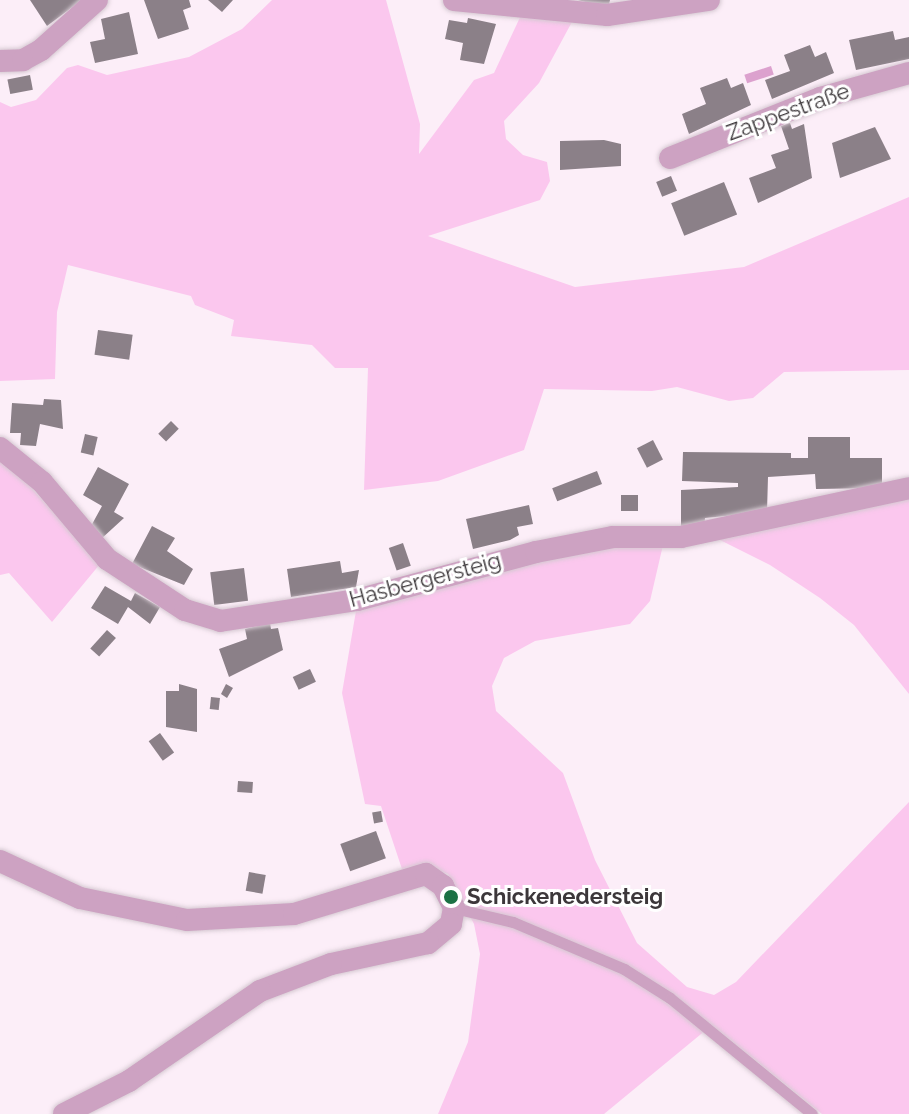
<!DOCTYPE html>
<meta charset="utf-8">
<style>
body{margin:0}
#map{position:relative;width:909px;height:1114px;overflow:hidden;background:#fceef8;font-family:Raleway,sans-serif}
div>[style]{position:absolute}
.green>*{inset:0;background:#fbc7ee}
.water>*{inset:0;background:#dca1ce;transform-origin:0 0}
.building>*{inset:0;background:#8b8088;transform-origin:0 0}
.roads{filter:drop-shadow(0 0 2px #d6c9d2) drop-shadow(0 0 2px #d6c9d2)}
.service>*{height:11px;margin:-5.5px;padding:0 5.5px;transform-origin:5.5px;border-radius:5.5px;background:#cda2c2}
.minor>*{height:22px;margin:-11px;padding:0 11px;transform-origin:11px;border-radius:11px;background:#cda2c2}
.tertiary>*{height:22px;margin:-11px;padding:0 11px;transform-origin:11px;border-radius:11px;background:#cda2c2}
.dots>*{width:22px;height:22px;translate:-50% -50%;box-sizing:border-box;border:4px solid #fff;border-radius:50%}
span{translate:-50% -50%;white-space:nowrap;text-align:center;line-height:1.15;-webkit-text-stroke:6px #fff;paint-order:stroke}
.street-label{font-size:22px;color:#3c373a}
.poi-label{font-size:22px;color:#3c373a;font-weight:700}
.left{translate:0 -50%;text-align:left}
</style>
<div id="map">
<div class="green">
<div style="clip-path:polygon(272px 0,386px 0,420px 124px,419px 154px,474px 80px,494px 73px,523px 11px,573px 20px,539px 83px,504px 121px,506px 139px,523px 155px,547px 162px,550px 181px,540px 200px,428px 236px,575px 287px,744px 267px,909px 197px,909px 370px,784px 372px,753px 398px,729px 401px,677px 387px,652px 391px,544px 389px,524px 450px,438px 481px,364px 490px,368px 368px,335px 368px,312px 345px,231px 336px,234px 320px,195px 305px,191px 296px,68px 265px,57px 312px,55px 379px,0 381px,0 102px,11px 107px,36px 100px,67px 68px,78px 65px,107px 75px,189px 57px,242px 29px)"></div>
<div style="clip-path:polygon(0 453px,100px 564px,52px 622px,9px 573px,0 575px)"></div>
<div style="clip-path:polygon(909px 496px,909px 694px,854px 625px,820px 598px,770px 565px,712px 536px)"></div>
<div style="clip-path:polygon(613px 543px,663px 545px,650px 601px,630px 624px,535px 641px,504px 658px,492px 686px,496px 711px,563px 773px,595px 860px,637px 943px,687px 987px,714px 995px,736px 982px,909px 802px,909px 1114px,822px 1114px,712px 1025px,604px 1114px,438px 1114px,468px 1042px,480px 954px,474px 924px,448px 874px,425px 865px,402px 869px,381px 806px,365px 804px,342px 693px,357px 605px)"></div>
</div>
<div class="water">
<div style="left:771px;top:66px;width:9px;height:28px;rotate:72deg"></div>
</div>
<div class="building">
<div style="clip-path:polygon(30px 0,82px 0,47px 26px)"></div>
<div style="clip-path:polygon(144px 0,189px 0,191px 7px,183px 10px,189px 29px,158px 39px)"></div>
<div style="clip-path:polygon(208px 0,233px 0,222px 12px)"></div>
<div style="clip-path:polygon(578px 0,610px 0,608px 8px)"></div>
<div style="clip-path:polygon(129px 12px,138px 54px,95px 63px,90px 42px,105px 39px,101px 19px)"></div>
<div style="clip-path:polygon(468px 18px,496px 24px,484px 64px,460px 60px,463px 43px,445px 39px,449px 20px,467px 23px)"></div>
<div style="clip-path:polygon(893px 31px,895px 40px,909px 37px,909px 59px,856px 70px,849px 40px)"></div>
<div style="clip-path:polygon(810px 45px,815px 57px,826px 52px,834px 73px,772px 99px,765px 80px,790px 71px,784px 55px)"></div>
<div style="left:30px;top:75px;width:15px;height:23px;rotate:79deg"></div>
<div style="clip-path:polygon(727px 78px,731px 88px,743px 83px,751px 105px,689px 134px,682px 114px,706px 104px,700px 88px)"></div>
<div style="clip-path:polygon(790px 123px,792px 129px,804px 124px,812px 178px,758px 203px,749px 178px,776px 168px,771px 155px,789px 149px,781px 126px)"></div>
<div style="clip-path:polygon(875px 127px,891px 159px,840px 178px,832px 143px)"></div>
<div style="clip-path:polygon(604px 140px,621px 144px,621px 166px,560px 170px,560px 141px)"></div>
<div style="left:671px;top:176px;width:16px;height:16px;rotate:68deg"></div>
<div style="left:724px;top:182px;width:35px;height:57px;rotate:68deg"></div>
<div style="left:98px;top:330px;width:35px;height:25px;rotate:8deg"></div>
<div style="clip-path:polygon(44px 399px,61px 400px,63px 429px,40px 424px,36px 446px,20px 445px,21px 433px,10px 433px,12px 403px,43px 405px)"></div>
<div style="left:171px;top:421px;width:11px;height:18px;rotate:45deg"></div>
<div style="left:85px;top:434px;width:13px;height:19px;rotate:13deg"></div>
<div style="clip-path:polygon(808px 437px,850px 437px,850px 458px,882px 458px,882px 488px,816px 489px,815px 474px,768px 477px,767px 512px,705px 518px,704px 528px,681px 527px,681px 490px,738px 487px,738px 483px,682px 481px,683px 452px,791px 453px,791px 458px,808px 458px)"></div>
<div style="left:653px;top:440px;width:22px;height:18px;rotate:63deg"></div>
<div style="clip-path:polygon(98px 467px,129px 484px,114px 512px,124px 518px,101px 539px,90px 528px,102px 506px,83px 495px)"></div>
<div style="left:597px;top:471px;width:14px;height:48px;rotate:69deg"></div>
<div style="left:638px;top:495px;width:16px;height:17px;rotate:90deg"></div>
<div style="clip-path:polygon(529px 505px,533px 524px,517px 527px,519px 535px,510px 540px,473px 549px,466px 519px)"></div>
<div style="clip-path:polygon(152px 526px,175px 538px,167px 551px,193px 569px,184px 585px,132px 564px)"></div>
<div style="left:403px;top:543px;width:24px;height:15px;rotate:71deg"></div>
<div style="clip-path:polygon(340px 561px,342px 573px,359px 570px,356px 587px,291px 597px,287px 569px)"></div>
<div style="left:244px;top:568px;width:33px;height:34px;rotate:83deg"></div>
<div style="clip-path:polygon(105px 586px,131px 601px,135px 593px,160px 607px,150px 624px,128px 607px,118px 624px,91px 608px)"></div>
<div style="clip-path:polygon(270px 623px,271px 629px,278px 628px,283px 650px,229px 677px,219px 649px,247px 639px,245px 629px)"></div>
<div style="left:107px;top:630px;width:12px;height:25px;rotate:42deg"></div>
<div style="left:310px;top:669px;width:14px;height:19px;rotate:65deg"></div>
<div style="clip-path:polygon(179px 684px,197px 689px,197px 732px,166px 727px,166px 691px,179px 691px)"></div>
<div style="clip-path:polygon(226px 684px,233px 688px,227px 698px,221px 694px)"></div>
<div style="left:211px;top:697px;width:9px;height:12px;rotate:6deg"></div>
<div style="left:160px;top:733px;width:24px;height:14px;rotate:54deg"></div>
<div style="left:238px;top:781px;width:15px;height:11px;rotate:4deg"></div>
<div style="left:381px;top:811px;width:11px;height:9px;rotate:80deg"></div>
<div style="left:376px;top:831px;width:29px;height:38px;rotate:70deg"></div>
<div style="left:249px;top:872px;width:17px;height:19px;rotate:10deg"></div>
</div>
<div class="roads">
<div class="service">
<div style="left:454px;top:908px;width:61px;rotate:13.3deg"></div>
<div style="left:513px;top:922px;width:121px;rotate:22.9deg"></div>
<div style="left:624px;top:969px;width:54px;rotate:32.2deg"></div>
<div style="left:670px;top:998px;width:183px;rotate:39.2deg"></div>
</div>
<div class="minor">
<div style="left:454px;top:0;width:154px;rotate:5.6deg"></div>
<div style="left:607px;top:15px;width:103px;rotate:-8.4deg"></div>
<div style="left:0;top:61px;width:23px;rotate:-2deg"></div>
<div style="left:23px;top:60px;width:21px;rotate:-29deg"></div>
<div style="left:41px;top:50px;width:75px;rotate:-41.8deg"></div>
<div style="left:670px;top:158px;width:162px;rotate:-21.8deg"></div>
<div style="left:820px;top:98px;width:92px;rotate:-15.7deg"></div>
<div style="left:0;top:448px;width:54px;rotate:39deg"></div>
<div style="left:42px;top:482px;width:101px;rotate:49.8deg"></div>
<div style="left:107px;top:559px;width:93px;rotate:33.2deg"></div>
<div style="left:185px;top:610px;width:37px;rotate:17deg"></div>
<div style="left:220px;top:621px;width:139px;rotate:-8.7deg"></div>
<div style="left:357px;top:600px;width:185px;rotate:-15deg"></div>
<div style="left:536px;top:552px;width:78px;rotate:-11deg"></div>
<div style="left:613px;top:537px;width:68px"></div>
<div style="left:681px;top:537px;width:233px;rotate:-12.1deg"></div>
</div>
<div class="tertiary">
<div style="left:0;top:861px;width:88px;rotate:24.8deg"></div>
<div style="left:80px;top:898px;width:109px;rotate:11.6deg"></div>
<div style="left:187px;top:920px;width:107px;rotate:-3.2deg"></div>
<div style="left:294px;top:914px;width:138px;rotate:-16.9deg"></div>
<div style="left:426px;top:874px;width:21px;rotate:35deg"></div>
<div style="left:443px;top:886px;width:25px;rotate:63deg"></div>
<div style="left:454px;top:908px;width:16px;rotate:101deg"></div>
<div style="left:451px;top:924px;width:30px;rotate:140deg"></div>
<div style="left:428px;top:943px;width:99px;rotate:167.8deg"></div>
<div style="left:331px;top:964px;width:76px;rotate:159.2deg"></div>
<div style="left:260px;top:991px;width:159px;rotate:145.5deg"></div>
<div style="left:129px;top:1081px;width:73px;rotate:153.1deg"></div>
</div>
</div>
<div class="dots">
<div style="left:451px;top:897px;background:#1b7144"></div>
</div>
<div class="street-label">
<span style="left:788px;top:112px;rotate:-20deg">Zappestraße</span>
<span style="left:425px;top:580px;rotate:-15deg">Hasbergersteig</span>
</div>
<div class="poi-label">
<span class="left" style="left:467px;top:897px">Schickenedersteig</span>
</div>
</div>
